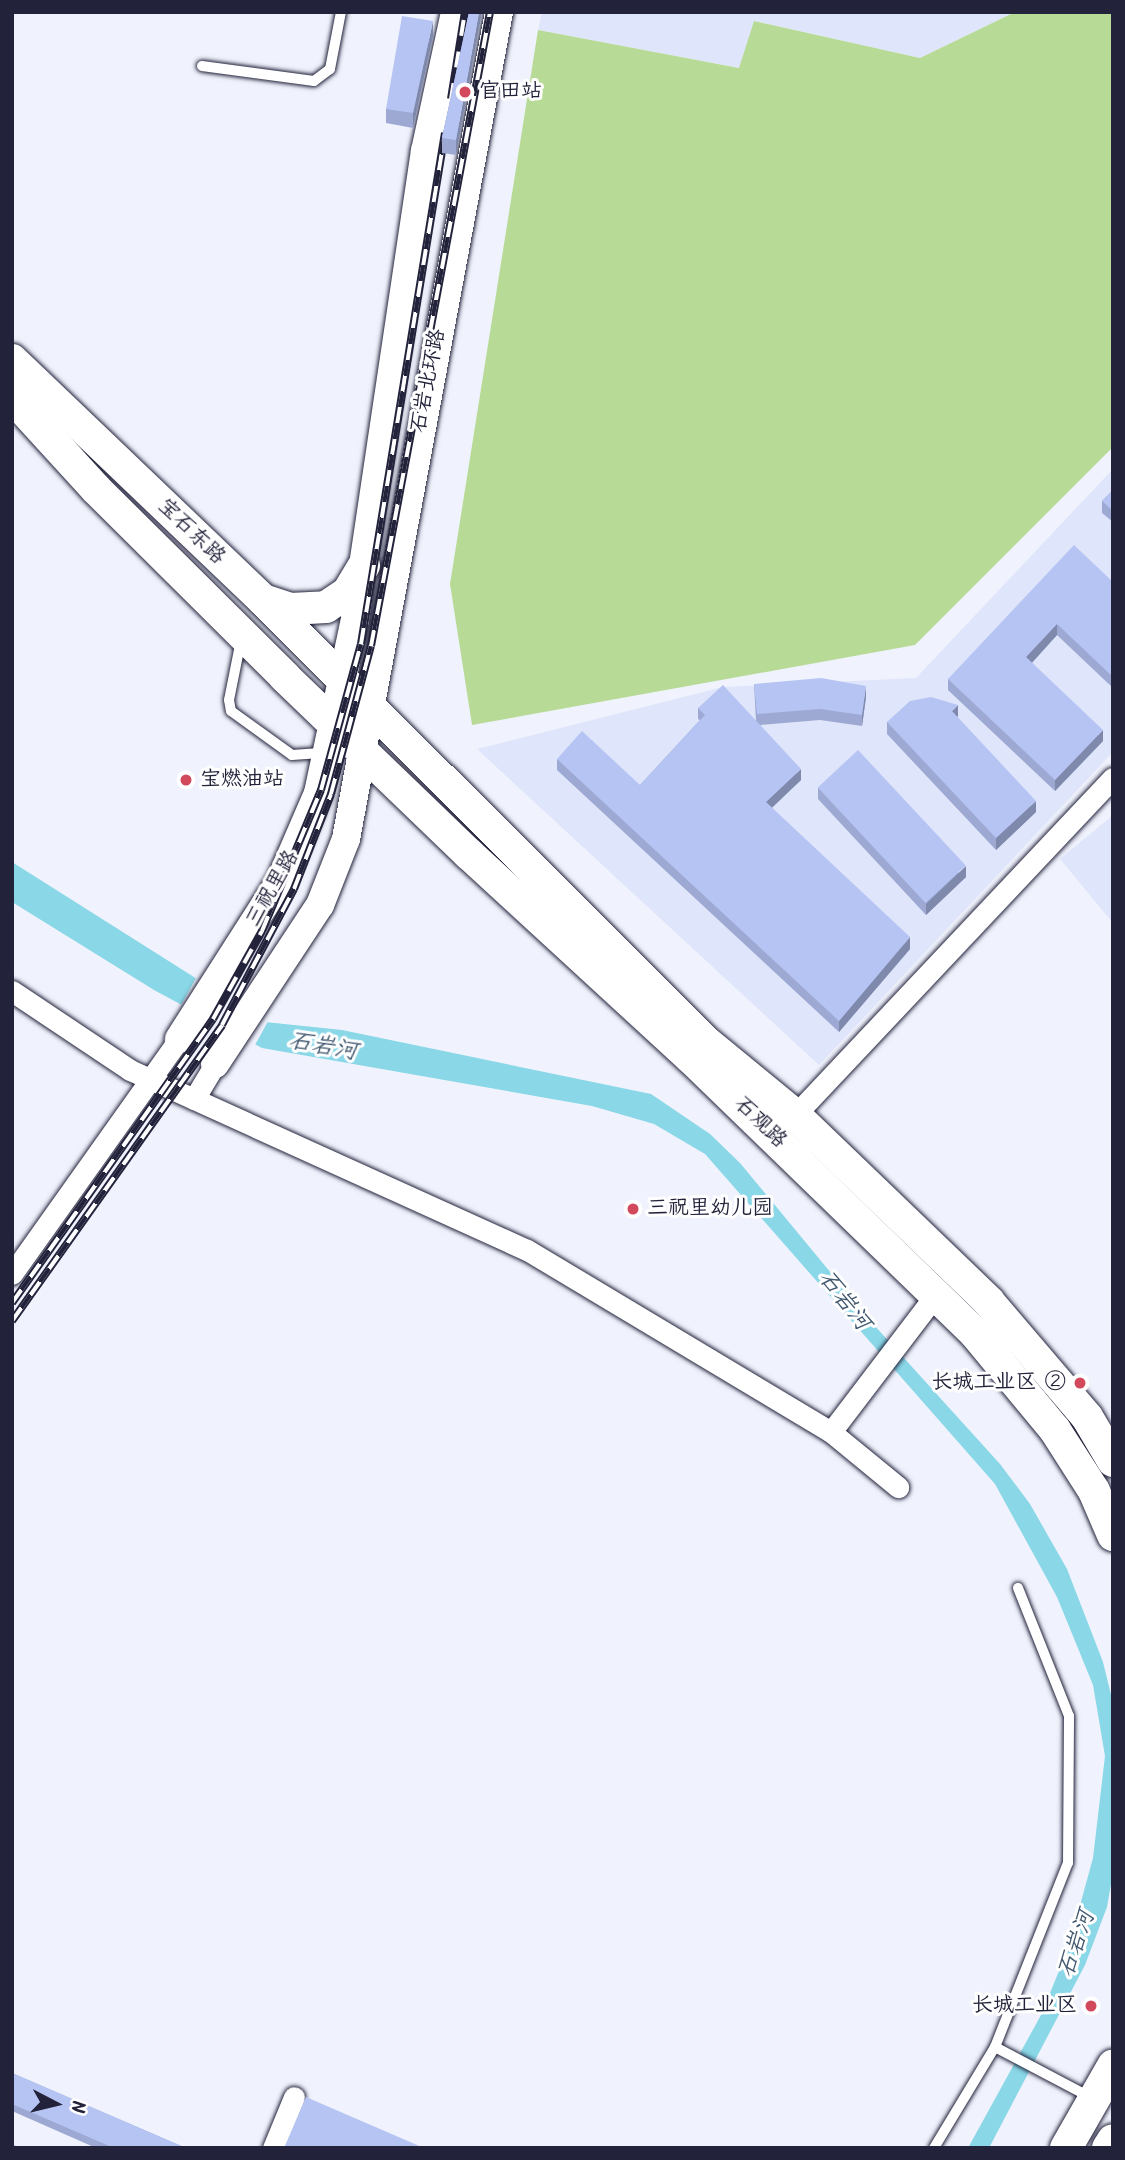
<!DOCTYPE html>
<meta charset="utf-8">
<style>
body{margin:0}
#map{position:relative;width:1125px;height:2160px;overflow:hidden;background:#f0f3fd;font-family:Kalam,"LXGW WenKai TC",sans-serif}
div>[style]{position:absolute}
.built>*{inset:0;background:#dfe5fa}
.green>*{inset:0;background:#b7db96}
.water>*{inset:0;background:#89d7e7}
.pier>*{inset:0;background:#f0f3fd;transform-origin:0 0}
.roads{filter:drop-shadow(0 0 2px #22223b) drop-shadow(0 0 2px #22223b)}
.lane>*{height:10px;margin:-5px;padding:0 5px;transform-origin:5px;border-radius:5px;background:#fff}
.street>*{height:21px;margin:-10.5px;padding:0 10.5px;transform-origin:10.5px;border-radius:10.5px;background:#fff}
.secondary>*{height:28px;margin:-14px;padding:0 14px;transform-origin:14px;border-radius:14px;background:#fff}
.primary>*{height:32px;margin:-16px;padding:0 16px;transform-origin:16px;border-radius:16px;background:#fff}
.rail>*{height:8px;margin-top:-4px;transform-origin:0;background:repeating-linear-gradient(90deg,#fff 0 16px,#22223b 0 32px);box-sizing:border-box;border-block:2px solid #22223b}
.wall>*{inset:0;background:#9da9d2}
.shaded-wall>*{inset:0;background:#7f89ab}
.building>*{inset:0;background:#b6c4f4;transform-origin:0 0}
.dots>*{width:19px;height:19px;translate:-50% -50%;box-sizing:border-box;border:4px solid #fff;border-radius:50%}
span{translate:-50% -50%;white-space:nowrap;text-align:center;line-height:1.15;-webkit-text-stroke:6px #fff;paint-order:stroke}
.poi-label{font-size:21px;color:#22223b}
.left{translate:0 -50%;text-align:left}
.right{translate:-100% -50%;text-align:right}
.street-label{font-size:21px;color:#22223b}
.water-label{font-size:23px;color:#41586f;font-style:italic}
.frame{position:absolute;inset:0;border:14px solid #22223b;pointer-events:none}
.north{position:absolute;left:21px;top:2069px;width:70px;height:70px;-webkit-text-stroke:5px #fff;paint-order:stroke;rotate:97deg;font-size:19px;font-weight:700;line-height:28px;text-align:center;color:#22223b}
.north::after{content:'';display:block;margin:auto;width:24px;height:32px;background:#22223b;clip-path:polygon(50% 0,100% 100%,50% 72%,0 100%)}
</style>
<div id="map">
<div class="built">
<div style="clip-path:polygon(542px 12px,1015px 12px,920px 58px,755px 21px,740px 68px,538px 30px)"></div>
<div style="clip-path:polygon(1113px 469px,1113px 752px,819px 1065px,477px 749px,723px 687px,916px 678px)"></div>
<div style="clip-path:polygon(1113px 815px,1113px 923px,1060px 859px)"></div>
</div>
<div class="green">
<div style="clip-path:polygon(1015px 12px,1113px 12px,1113px 447px,915px 645px,472px 725px,450px 584px,538px 30px,739px 68px,754px 21px,920px 58px)"></div>
</div>
<div class="water">
<div style="clip-path:polygon(12px 862px,265px 1022px,342px 1030px,651px 1094px,710px 1134px,740px 1163px,874px 1325px,1000px 1464px,1030px 1504px,1067px 1569px,1103px 1662px,1113px 1703px,1113px 1873px,1107px 1907px,1085px 1965px,989px 2148px,968px 2148px,1041px 2015px,1068px 1949px,1093px 1858px,1105px 1756px,1093px 1685px,1057px 1597px,995px 1484px,705px 1154px,654px 1124px,592px 1106px,262px 1048px,154px 990px,12px 902px)"></div>
</div>
<div class="pier">
<div style="left:196px;top:978px;width:84px;height:36px;rotate:29deg"></div>
</div>
<div class="roads">
<div class="lane">
<div style="left:202px;top:66px;width:113px;rotate:7.6deg"></div>
<div style="left:314px;top:81px;width:20px;rotate:-37deg"></div>
<div style="left:330px;top:69px;width:58px;rotate:-79.1deg"></div>
<div style="left:241px;top:640px;width:61px;rotate:101.3deg"></div>
<div style="left:229px;top:700px;width:11px;rotate:80deg"></div>
<div style="left:231px;top:711px;width:75px;rotate:35.8deg"></div>
<div style="left:292px;top:755px;width:32px;rotate:-4deg"></div>
<div style="left:995px;top:2047px;width:107px;rotate:27.8deg"></div>
<div style="left:934px;top:2148px;width:118px;rotate:-58.9deg"></div>
<div style="left:995px;top:2047px;width:198px;rotate:-68.4deg"></div>
<div style="left:1068px;top:1863px;width:147px;rotate:-89.6deg"></div>
<div style="left:1069px;top:1716px;width:138px;rotate:-111.7deg"></div>
</div>
<div class="street">
<div style="left:12px;top:991px;width:142px;rotate:33.8deg"></div>
<div style="left:130px;top:1070px;width:436px;rotate:24.4deg"></div>
<div style="left:527px;top:1250px;width:354px;rotate:30.9deg"></div>
<div style="left:831px;top:1432px;width:87px;rotate:39.4deg"></div>
<div style="left:194px;top:1099px;width:41px;rotate:-59deg"></div>
<div style="left:795px;top:1115px;width:463px;rotate:-46.7deg"></div>
<div style="left:12px;top:1274px;width:288px;rotate:-54.6deg"></div>
<div style="left:831px;top:1432px;width:173px;rotate:-52.7deg"></div>
<div style="left:273px;top:2148px;width:55px;rotate:-67.6deg"></div>
</div>
<div class="secondary">
<div style="left:179px;top:1039px;width:188px;rotate:-57.4deg"></div>
<div style="left:280px;top:881px;width:96px;rotate:-66.6deg"></div>
<div style="left:318px;top:793px;width:178px;rotate:-78deg"></div>
<div style="left:355px;top:619px;width:473px;rotate:-81.5deg"></div>
<div style="left:425px;top:151px;width:142px;rotate:-77.8deg"></div>
<div style="left:215px;top:1064px;width:191px;rotate:-56.6deg"></div>
<div style="left:320px;top:905px;width:71px;rotate:-68.5deg"></div>
<div style="left:346px;top:839px;width:841px;rotate:-79.52deg"></div>
</div>
<div class="primary">
<div style="left:12px;top:360px;width:347px;rotate:43.7deg"></div>
<div style="left:263px;top:600px;width:626px;rotate:44.94deg"></div>
<div style="left:706px;top:1042px;width:115px;rotate:39.4deg"></div>
<div style="left:795px;top:1115px;width:269px;rotate:43.9deg"></div>
<div style="left:989px;top:1302px;width:151px;rotate:49.6deg"></div>
<div style="left:1087px;top:1417px;width:51px;rotate:59.4deg"></div>
<div style="left:12px;top:397px;width:125px;rotate:47.6deg"></div>
<div style="left:96px;top:489px;width:267px;rotate:44.8deg"></div>
<div style="left:285px;top:677px;width:255px;rotate:43.9deg"></div>
<div style="left:469px;top:854px;width:301px;rotate:42.6deg"></div>
<div style="left:691px;top:1058px;width:394px;rotate:44.1deg"></div>
<div style="left:974px;top:1332px;width:127px;rotate:50.4deg"></div>
<div style="left:1055px;top:1430px;width:72px;rotate:57.4deg"></div>
<div style="left:1094px;top:1491px;width:48px;rotate:66.6deg"></div>
<div style="left:263px;top:600px;width:28px;rotate:18deg"></div>
<div style="left:290px;top:609px;width:36px;rotate:-3deg"></div>
<div style="left:326px;top:607px;width:27px;rotate:-34deg"></div>
<div style="left:348px;top:592px;width:31px;rotate:-59deg"></div>
<div style="left:1066px;top:2148px;width:95px;rotate:-60.2deg"></div>
<div style="left:1108px;top:2148px;width:9px;rotate:-58deg"></div>
</div>
</div>
<div class="rail">
<div style="left:451px;top:99px;width:88px;rotate:-80.9deg"></div>
<div style="left:12px;top:1303px;width:348px;rotate:-54.7deg"></div>
<div style="left:213px;top:1019px;width:101px;rotate:-60.9deg"></div>
<div style="left:262px;top:931px;width:153px;rotate:-67.3deg"></div>
<div style="left:321px;top:790px;width:151px;rotate:-74.7deg"></div>
<div style="left:361px;top:644px;width:518px;rotate:-80.67deg"></div>
<div style="left:12px;top:1321px;width:363px;rotate:-54.6deg"></div>
<div style="left:222px;top:1025px;width:154px;rotate:-62.1deg"></div>
<div style="left:294px;top:889px;width:102px;rotate:-68.7deg"></div>
<div style="left:331px;top:794px;width:153px;rotate:-74.9deg"></div>
<div style="left:371px;top:646px;width:645px;rotate:-79.37deg"></div>
</div>
<div class="wall">
<div style="clip-path:polygon(469px 12px,456px 155px,442px 153px,442px 138px)"></div>
<div style="clip-path:polygon(433px 36px,413px 128px,386px 123px,386px 109px)"></div>
<div style="clip-path:polygon(1113px 490px,1113px 522px,1102px 513px,1102px 501px)"></div>
<div style="clip-path:polygon(1113px 582px,1113px 688px,1057px 635px,1032px 663px,1103px 741px,1055px 791px,948px 690px,948px 679px)"></div>
<div style="clip-path:polygon(754px 684px,866px 697px,862px 726px,820px 720px,760px 725px,801px 780px,772px 808px,910px 949px,839px 1032px,557px 770px,557px 759px,640px 785px,700px 720px,698px 719px,698px 708px,756px 721px)"></div>
<div style="clip-path:polygon(958px 716px,957px 717px,1036px 812px,996px 850px,887px 734px,887px 722px)"></div>
<div style="clip-path:polygon(818px 788px,966px 877px,926px 915px,818px 799px)"></div>
<div style="clip-path:polygon(12px 2073px,186px 2148px,96px 2148px,12px 2111px)"></div>
</div>
<div class="shaded-wall">
<div style="clip-path:polygon(479px 12px,482px 12px,456px 155px,456px 140px)"></div>
<div style="clip-path:polygon(433px 21px,433px 36px,413px 128px,413px 113px)"></div>
<div style="clip-path:polygon(1057px 624px,1057px 635px,1026px 669px,1026px 657px)"></div>
<div style="clip-path:polygon(866px 686px,866px 697px,862px 726px,862px 715px)"></div>
<div style="clip-path:polygon(958px 705px,958px 716px,952px 722px,952px 711px)"></div>
<div style="clip-path:polygon(1103px 730px,1103px 741px,1055px 791px,1055px 780px)"></div>
<div style="clip-path:polygon(801px 769px,801px 780px,766px 813px,766px 802px)"></div>
<div style="clip-path:polygon(1036px 801px,1036px 812px,996px 850px,996px 838px)"></div>
<div style="clip-path:polygon(966px 866px,966px 877px,926px 915px,926px 904px)"></div>
<div style="clip-path:polygon(910px 937px,910px 949px,839px 1032px,839px 1021px)"></div>
</div>
<div class="building">
<div style="clip-path:polygon(469px 12px,479px 12px,456px 140px,442px 138px)"></div>
<div style="clip-path:polygon(402px 16px,433px 21px,413px 113px,386px 109px)"></div>
<div style="clip-path:polygon(1113px 490px,1113px 511px,1102px 501px)"></div>
<div style="clip-path:polygon(1074px 545px,1113px 582px,1113px 677px,1057px 624px,1026px 657px,1103px 730px,1055px 780px,948px 679px)"></div>
<div style="clip-path:polygon(821px 678px,866px 686px,862px 715px,820px 709px,757px 714px,754px 684px)"></div>
<div style="clip-path:polygon(723px 685px,801px 769px,766px 802px,910px 937px,839px 1021px,557px 759px,582px 731px,640px 785px,705px 715px,698px 708px)"></div>
<div style="clip-path:polygon(931px 697px,958px 705px,952px 711px,1036px 801px,996px 838px,887px 722px,910px 701px)"></div>
<div style="left:858px;top:750px;width:158px;height:55px;rotate:47deg"></div>
<div style="clip-path:polygon(12px 2073px,186px 2148px,114px 2148px,12px 2104px)"></div>
<div style="clip-path:polygon(306px 2097px,424px 2148px,284px 2148px)"></div>
<div style="clip-path:polygon(12px 2144px,21px 2148px,12px 2148px)"></div>
</div>
<div class="dots">
<div style="left:465px;top:92px;background:#d1495b"></div>
<div style="left:186px;top:780px;background:#d1495b"></div>
<div style="left:633px;top:1209px;background:#d1495b"></div>
<div style="left:1080px;top:1383px;background:#d1495b"></div>
<div style="left:1091px;top:2006px;background:#d1495b"></div>
</div>
<div class="poi-label">
<span class="left" style="left:479px;top:92px">官田站</span>
<span class="left" style="left:200px;top:780px">宝燃油站</span>
<span class="left" style="left:647px;top:1209px">三祝里幼儿园</span>
<span class="right" style="left:1066px;top:1383px">长城工业区 ②</span>
<span class="right" style="left:1077px;top:2006px">长城工业区</span>
</div>
<div class="street-label">
<span style="left:429px;top:381px;rotate:-79deg">石岩北环路</span>
<span style="left:191px;top:532px;rotate:44deg">宝石东路</span>
<span style="left:273px;top:889px;rotate:-60deg">三祝里路</span>
<span style="left:760px;top:1123px;rotate:44deg">石观路</span>
</div>
<div class="water-label">
<span style="left:323px;top:1047px;rotate:10deg">石岩河</span>
<span style="left:844px;top:1301px;rotate:52deg">石岩河</span>
<span style="left:1077px;top:1944px;rotate:-71deg">石岩河</span>
</div>
<div class="frame"></div>
<div class="north">N</div>
</div>
